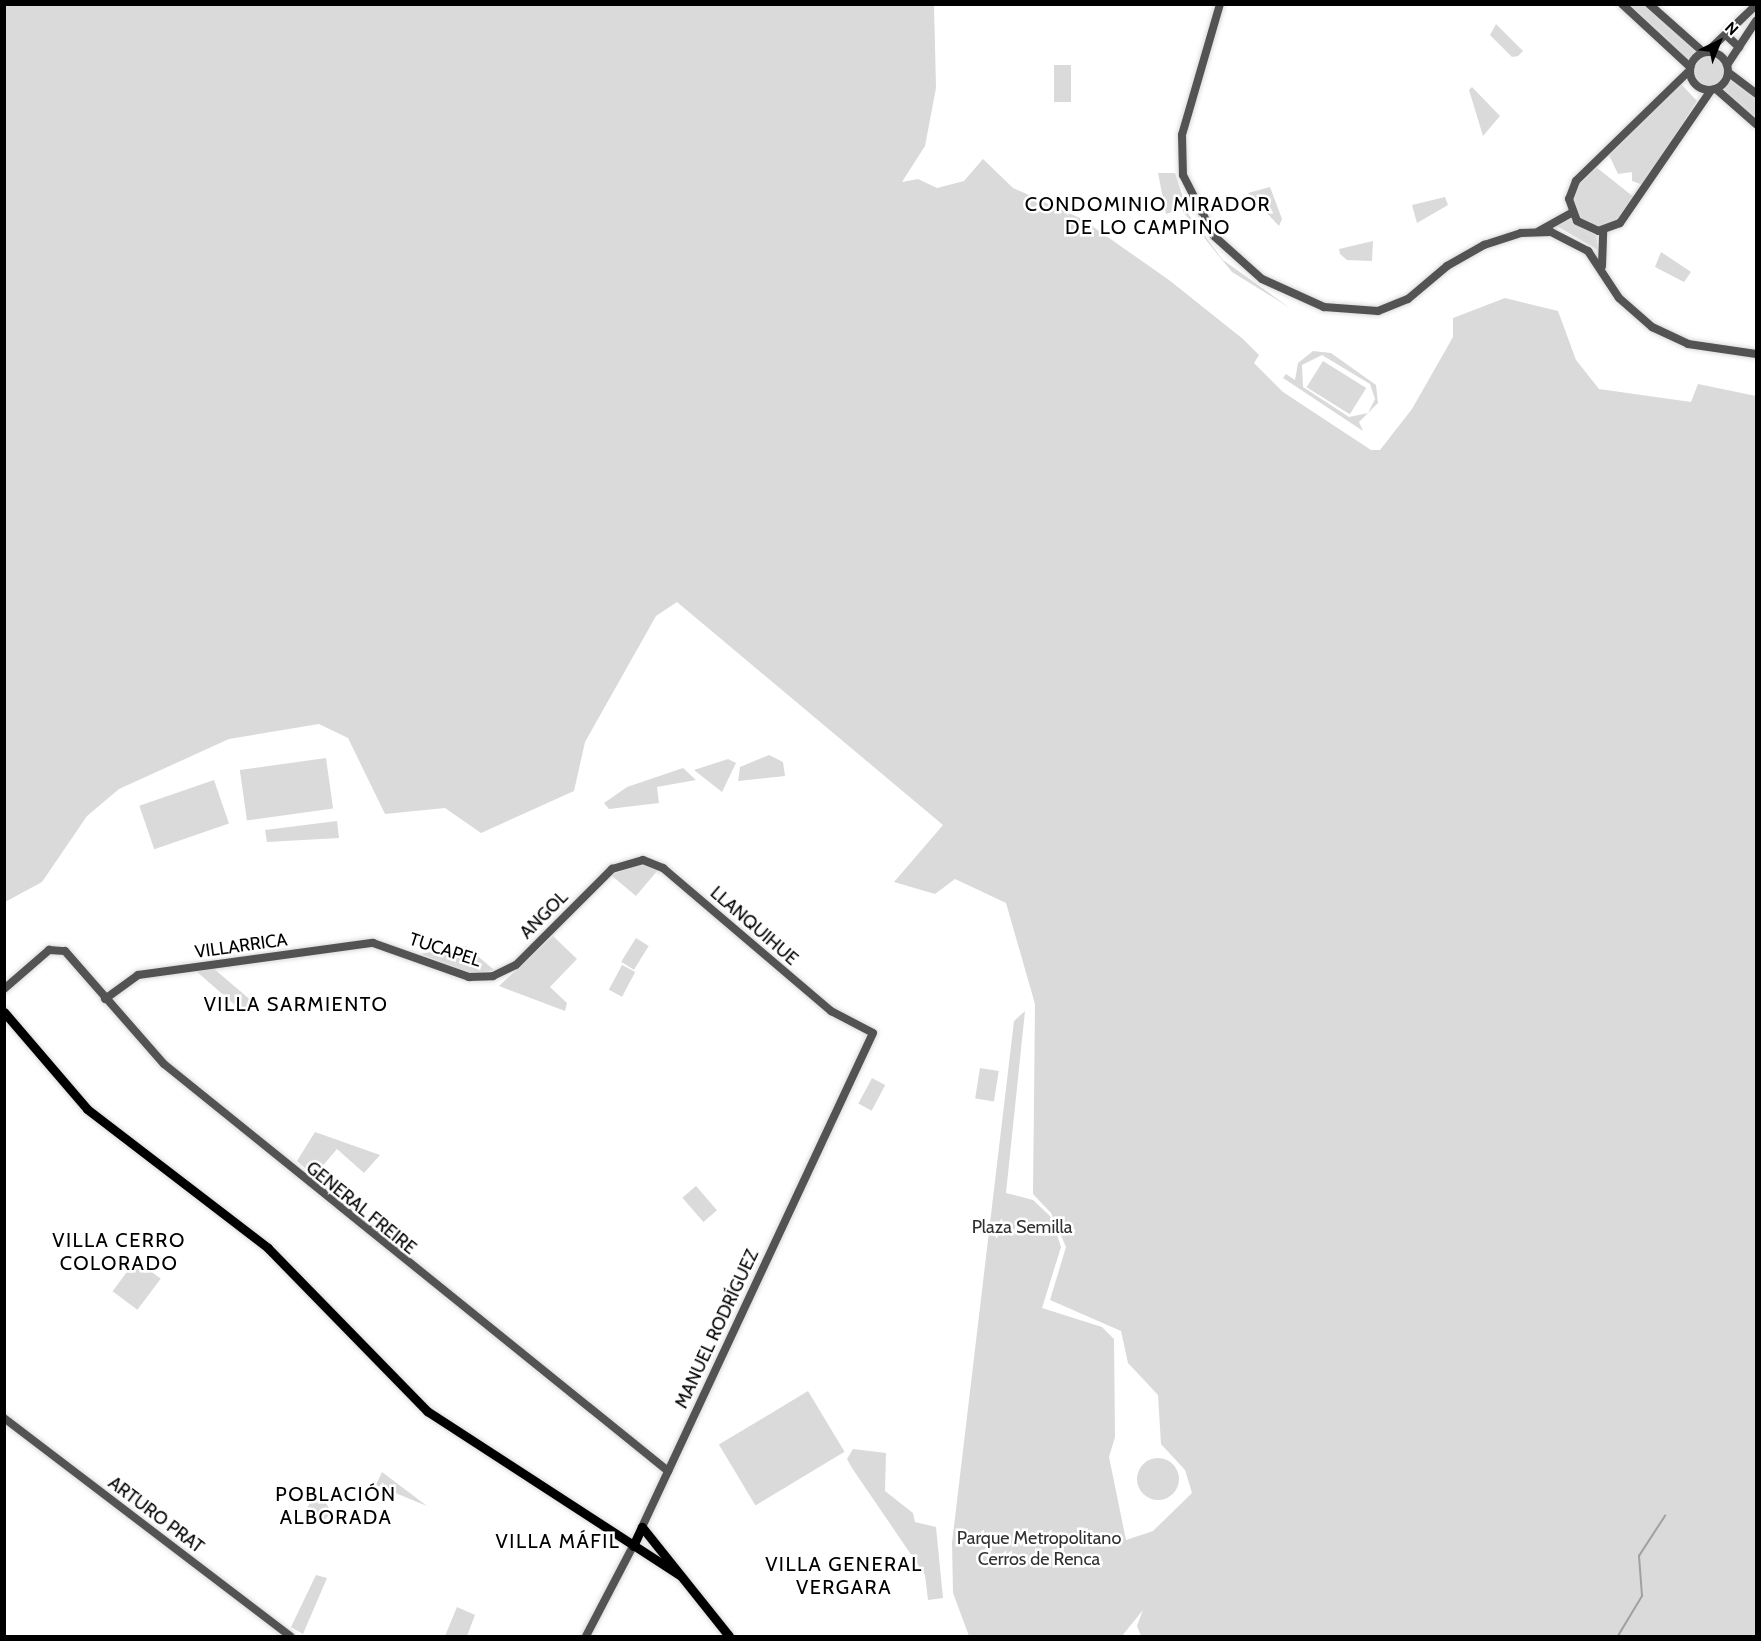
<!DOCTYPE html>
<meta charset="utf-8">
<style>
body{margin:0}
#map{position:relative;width:1761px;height:1641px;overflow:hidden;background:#fff;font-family:Cabin,sans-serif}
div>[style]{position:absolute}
.green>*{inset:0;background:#dadada;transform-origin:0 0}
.round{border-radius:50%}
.stream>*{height:1.5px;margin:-0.75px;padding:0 0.75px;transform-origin:0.75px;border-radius:0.75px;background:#a1a1a1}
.roads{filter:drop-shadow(0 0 2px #dbdbdb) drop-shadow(0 0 2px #dbdbdb)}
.minor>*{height:8px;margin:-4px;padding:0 4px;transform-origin:4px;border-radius:4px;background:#535353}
.minor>.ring{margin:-4px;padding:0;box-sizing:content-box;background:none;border:8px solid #535353;border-radius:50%}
.major>*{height:9px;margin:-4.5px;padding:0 4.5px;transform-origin:4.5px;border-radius:4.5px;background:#000}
span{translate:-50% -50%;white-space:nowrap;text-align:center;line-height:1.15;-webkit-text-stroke:5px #fff;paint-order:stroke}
.street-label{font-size:18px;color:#000}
.park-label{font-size:18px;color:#313131}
.neighbourhood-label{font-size:20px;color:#000;letter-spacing:1.5px}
.frame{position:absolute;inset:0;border:6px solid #000;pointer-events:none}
.north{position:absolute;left:1689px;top:12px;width:60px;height:60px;-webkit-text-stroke:4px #fff;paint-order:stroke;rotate:43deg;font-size:16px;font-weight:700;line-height:24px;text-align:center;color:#000}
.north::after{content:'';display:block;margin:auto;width:21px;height:27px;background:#000;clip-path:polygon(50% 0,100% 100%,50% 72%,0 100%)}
</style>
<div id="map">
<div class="green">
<div style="clip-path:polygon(5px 4px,934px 5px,936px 88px,925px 146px,902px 182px,918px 179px,937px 188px,964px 181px,983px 159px,1013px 188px,1082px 219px,1169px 280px,1243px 339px,1259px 355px,1254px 363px,1283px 392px,1371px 450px,1380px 450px,1412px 409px,1453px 337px,1453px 318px,1505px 298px,1558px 311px,1576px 360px,1599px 389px,1691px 402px,1698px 384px,1756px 396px,1756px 1636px,1141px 1636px,1137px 1626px,1143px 1610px,1122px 1636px,969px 1636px,953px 1593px,952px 1543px,1014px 1021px,1025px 1011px,1006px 1193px,1033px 1200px,1051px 1217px,1061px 1247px,1042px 1308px,1102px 1327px,1114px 1339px,1115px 1437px,1109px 1457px,1126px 1540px,1153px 1531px,1192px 1493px,1185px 1470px,1161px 1444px,1158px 1395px,1128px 1363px,1121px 1331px,1050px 1300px,1066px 1247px,1051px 1213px,1033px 1194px,1035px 1004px,1006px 903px,955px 879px,935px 894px,894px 882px,943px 825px,677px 602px,656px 616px,585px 742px,574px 791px,481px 833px,445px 808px,385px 814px,348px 738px,319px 724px,229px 739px,119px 789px,87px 816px,42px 882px,5px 902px)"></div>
<div style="clip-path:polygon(1625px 5px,1645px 5px,1698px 52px,1687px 65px)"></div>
<div style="clip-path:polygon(1496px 24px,1523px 51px,1518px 56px,1512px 57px,1490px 35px)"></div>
<div class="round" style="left:1694px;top:56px;width:30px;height:30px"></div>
<div style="left:1054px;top:65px;width:17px;height:37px"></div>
<div style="clip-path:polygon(1732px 78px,1756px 96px,1756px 119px,1722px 92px)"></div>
<div style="clip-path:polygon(1681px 84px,1697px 101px,1643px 185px,1632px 181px,1632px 172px,1618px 174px,1609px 155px)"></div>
<div style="clip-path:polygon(1472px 87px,1500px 116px,1483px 136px,1469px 90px)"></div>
<div style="clip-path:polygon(1596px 167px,1635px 198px,1617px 223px,1595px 229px,1578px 217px,1572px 203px,1574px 190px)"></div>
<div style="clip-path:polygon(1158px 173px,1175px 173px,1189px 215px,1223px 260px,1290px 308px,1232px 272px,1181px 209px,1166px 214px)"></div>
<div style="clip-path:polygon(1270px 187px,1282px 219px,1279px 226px,1248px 193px)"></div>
<div style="clip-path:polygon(1445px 197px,1448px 205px,1417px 223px,1412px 205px)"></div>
<div style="clip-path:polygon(1571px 219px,1596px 233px,1598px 250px,1555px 225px)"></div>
<div style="clip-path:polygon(1373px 241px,1372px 261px,1347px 260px,1340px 254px,1339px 249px)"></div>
<div style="clip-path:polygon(1661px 252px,1691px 272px,1684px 282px,1655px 267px)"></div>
<div style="clip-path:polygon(evenodd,1313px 351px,1331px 353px,1376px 385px,1378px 403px,1359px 422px,1363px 431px,1283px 378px,1286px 374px,1295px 380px,1298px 363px,1313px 351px,1322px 355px,1370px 384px,1375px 399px,1368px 413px,1349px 417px,1303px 387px,1302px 365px,1322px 355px)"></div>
<div style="left:1323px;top:361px;width:51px;height:31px;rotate:32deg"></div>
<div style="clip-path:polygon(769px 755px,783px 762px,785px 776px,738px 781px,740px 767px)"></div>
<div style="left:326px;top:758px;width:51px;height:87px;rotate:82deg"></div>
<div style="clip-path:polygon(728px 759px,736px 763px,722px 792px,694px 770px)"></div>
<div style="clip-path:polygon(683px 768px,696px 780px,657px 787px,659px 803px,609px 809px,604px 803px,627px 787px)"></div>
<div style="left:214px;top:780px;width:46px;height:79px;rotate:71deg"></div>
<div style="clip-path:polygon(337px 821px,339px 838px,267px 842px,265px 830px)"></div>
<div style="clip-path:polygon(645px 862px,658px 870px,636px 896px,611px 875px)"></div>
<div style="clip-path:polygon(553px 936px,577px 959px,550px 987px,567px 1003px,565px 1011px,499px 986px)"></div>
<div style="left:636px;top:938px;width:15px;height:28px;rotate:32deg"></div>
<div style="clip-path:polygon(466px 946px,494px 970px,473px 974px,420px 954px)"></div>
<div style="left:622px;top:965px;width:15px;height:28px;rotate:28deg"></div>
<div style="clip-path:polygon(213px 968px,253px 1002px,244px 1013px,196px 971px)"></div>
<div style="left:980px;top:1068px;width:19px;height:31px;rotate:9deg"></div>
<div style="left:872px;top:1078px;width:15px;height:29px;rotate:28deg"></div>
<div style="clip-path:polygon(315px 1132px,380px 1155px,364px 1173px,337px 1149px,314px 1176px,297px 1161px)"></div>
<div style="left:696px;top:1186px;width:32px;height:18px;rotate:49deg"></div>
<div style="left:136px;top:1260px;width:31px;height:39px;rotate:37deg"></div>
<div style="left:808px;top:1391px;width:71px;height:104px;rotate:59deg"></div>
<div style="clip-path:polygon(853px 1449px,886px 1453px,885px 1491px,913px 1513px,915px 1522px,936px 1527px,943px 1598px,928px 1600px,925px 1575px,852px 1468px,847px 1459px)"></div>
<div class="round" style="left:1137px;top:1458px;width:42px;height:42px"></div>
<div style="clip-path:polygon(382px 1472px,427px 1506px,376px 1485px)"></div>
<div class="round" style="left:307px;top:1500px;width:22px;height:22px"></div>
<div style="clip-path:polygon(316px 1575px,327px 1578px,303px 1634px,291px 1627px)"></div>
<div style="clip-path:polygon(457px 1607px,475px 1615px,467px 1636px,445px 1636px)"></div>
</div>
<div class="stream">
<div style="left:1618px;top:1636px;width:47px;rotate:-59deg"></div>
<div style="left:1642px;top:1596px;width:40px;rotate:-94.3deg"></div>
<div style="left:1639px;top:1556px;width:48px;rotate:-57deg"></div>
</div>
<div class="roads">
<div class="minor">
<div style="left:1220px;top:4px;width:136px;rotate:106.2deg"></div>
<div style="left:1182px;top:135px;width:40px;rotate:88.6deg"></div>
<div style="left:1183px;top:175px;width:68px;rotate:63.1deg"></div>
<div style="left:1214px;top:236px;width:64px;rotate:41.9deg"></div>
<div style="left:1262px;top:279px;width:68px;rotate:24.3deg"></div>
<div style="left:1324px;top:307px;width:54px;rotate:4.2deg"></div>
<div style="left:1378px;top:311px;width:32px;rotate:-22deg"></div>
<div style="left:1408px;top:299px;width:51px;rotate:-40.2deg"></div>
<div style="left:1447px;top:266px;width:43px;rotate:-29.6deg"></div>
<div style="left:1484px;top:245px;width:39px;rotate:-18deg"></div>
<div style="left:1521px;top:233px;width:30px;rotate:-2deg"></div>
<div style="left:1551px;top:232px;width:42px;rotate:27.2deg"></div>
<div style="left:1588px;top:251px;width:56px;rotate:56.6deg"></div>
<div style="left:1619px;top:298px;width:44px;rotate:41.3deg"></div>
<div style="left:1652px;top:327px;width:40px;rotate:25deg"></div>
<div style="left:1688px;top:344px;width:69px;rotate:8.4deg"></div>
<div style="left:1622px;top:4px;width:93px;rotate:42.8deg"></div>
<div style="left:1649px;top:4px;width:72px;rotate:41.6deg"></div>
<div style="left:1726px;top:35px;width:18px;rotate:43deg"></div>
<div style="left:1708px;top:51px;width:66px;rotate:-43.8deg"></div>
<div class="ring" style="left:1690px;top:52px;width:30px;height:30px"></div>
<div style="left:1727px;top:65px;width:53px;rotate:-56.6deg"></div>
<div style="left:1690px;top:70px;width:159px;rotate:135.8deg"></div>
<div style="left:1576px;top:181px;width:19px;rotate:111deg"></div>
<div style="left:1569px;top:199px;width:23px;rotate:70deg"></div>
<div style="left:1577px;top:221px;width:23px;rotate:25deg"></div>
<div style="left:1598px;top:231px;width:23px;rotate:-20deg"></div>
<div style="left:1620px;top:223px;width:161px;rotate:-55.6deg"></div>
<div style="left:1729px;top:73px;width:34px;rotate:37deg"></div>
<div style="left:1716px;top:89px;width:53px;rotate:41.2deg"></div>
<div style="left:1539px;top:231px;width:38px;rotate:-29deg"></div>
<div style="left:1602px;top:266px;width:35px;rotate:-88deg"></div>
<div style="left:4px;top:989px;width:60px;rotate:-40.9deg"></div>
<div style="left:49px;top:950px;width:16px;rotate:4deg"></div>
<div style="left:65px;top:951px;width:150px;rotate:48.8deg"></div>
<div style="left:164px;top:1064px;width:648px;rotate:38.92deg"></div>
<div style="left:105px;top:999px;width:41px;rotate:-36deg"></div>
<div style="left:138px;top:975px;width:237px;rotate:-7.8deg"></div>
<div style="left:373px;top:943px;width:102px;rotate:19.5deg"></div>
<div style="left:469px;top:977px;width:24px;rotate:-2deg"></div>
<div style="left:493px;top:976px;width:25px;rotate:-26deg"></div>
<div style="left:516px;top:965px;width:136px;rotate:-45deg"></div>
<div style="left:612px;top:869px;width:32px;rotate:-16deg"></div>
<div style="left:643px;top:860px;width:22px;rotate:22deg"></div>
<div style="left:663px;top:868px;width:221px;rotate:40.4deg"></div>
<div style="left:831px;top:1011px;width:47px;rotate:27.6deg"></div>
<div style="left:873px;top:1033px;width:545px;rotate:115.06deg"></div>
<div style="left:4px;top:1418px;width:360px;rotate:37.3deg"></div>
<div style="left:586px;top:1636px;width:102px;rotate:-62.4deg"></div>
</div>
<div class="major">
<div style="left:4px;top:1012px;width:128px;rotate:49.4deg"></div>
<div style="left:87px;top:1109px;width:228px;rotate:37.5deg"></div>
<div style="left:268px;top:1248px;width:228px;rotate:45.7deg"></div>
<div style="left:427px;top:1411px;width:302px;rotate:33deg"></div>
<div style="left:633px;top:1546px;width:21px;rotate:-65deg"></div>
<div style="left:642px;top:1527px;width:139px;rotate:51.4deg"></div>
</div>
</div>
<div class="street-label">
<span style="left:544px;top:915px;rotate:-45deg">ANGOL</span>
<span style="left:754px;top:926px;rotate:41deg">LLANQUIHUE</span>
<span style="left:241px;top:946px;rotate:-8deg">VILLARRICA</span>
<span style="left:445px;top:950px;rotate:18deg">TUCAPEL</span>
<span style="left:361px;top:1208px;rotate:39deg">GENERAL FREIRE</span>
<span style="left:717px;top:1329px;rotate:-65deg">MANUEL RODRÍGUEZ</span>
<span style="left:156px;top:1515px;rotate:37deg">ARTURO PRAT</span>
</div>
<div class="park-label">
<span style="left:1022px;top:1227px">Plaza Semilla</span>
<span style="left:1039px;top:1549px">Parque Metropolitano<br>Cerros de Renca</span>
</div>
<div class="neighbourhood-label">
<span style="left:1148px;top:216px">CONDOMINIO MIRADOR<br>DE LO CAMPINO</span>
<span style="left:296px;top:1004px">VILLA SARMIENTO</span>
<span style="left:119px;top:1252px">VILLA CERRO<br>COLORADO</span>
<span style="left:336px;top:1506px">POBLACIÓN<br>ALBORADA</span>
<span style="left:558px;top:1541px">VILLA MÁFIL</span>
<span style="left:844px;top:1576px">VILLA GENERAL<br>VERGARA</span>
</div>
<div class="frame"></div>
<div class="north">N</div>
</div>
